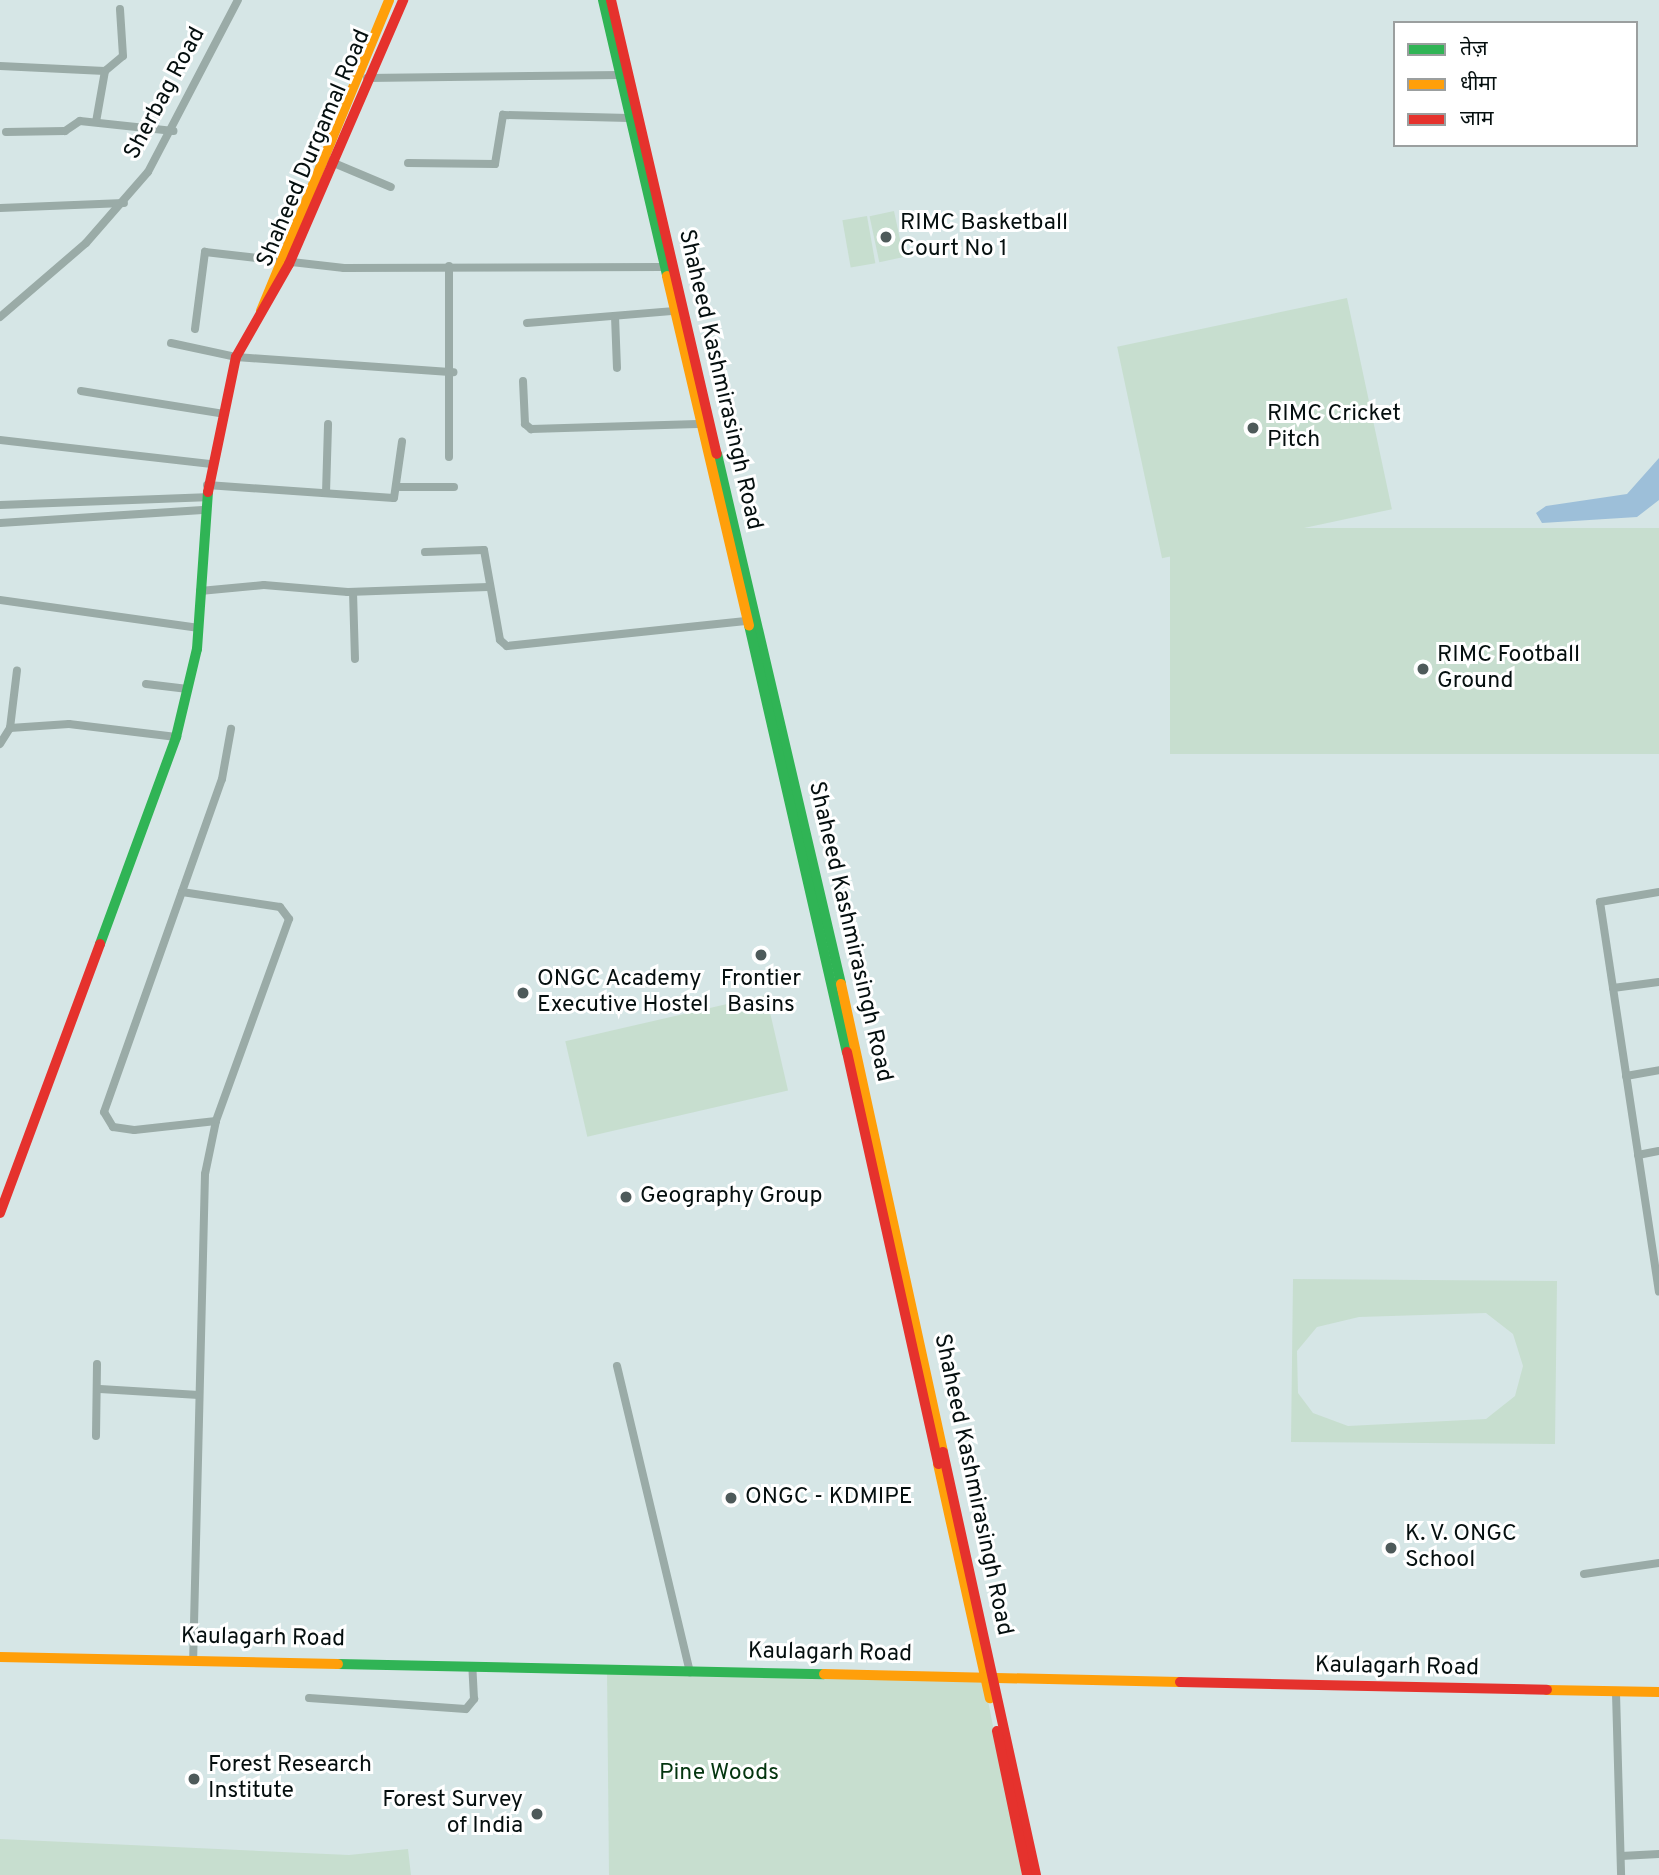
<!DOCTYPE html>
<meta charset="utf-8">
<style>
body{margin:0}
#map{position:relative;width:1659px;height:1875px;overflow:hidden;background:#d6e6e6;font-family:Overpass,"Noto Sans Devanagari",sans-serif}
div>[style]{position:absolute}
.green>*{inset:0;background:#c7decf;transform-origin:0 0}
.water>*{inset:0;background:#9dbfd9}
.street>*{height:8px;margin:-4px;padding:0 4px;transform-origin:4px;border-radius:4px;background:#9aaba7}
.fast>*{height:10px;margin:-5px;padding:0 5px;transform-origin:5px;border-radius:5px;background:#30b455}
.slow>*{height:10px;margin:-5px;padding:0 5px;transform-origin:5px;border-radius:5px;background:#ff9f0a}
.jam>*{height:10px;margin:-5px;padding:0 5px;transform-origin:5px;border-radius:5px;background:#e5322d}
.dots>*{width:19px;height:19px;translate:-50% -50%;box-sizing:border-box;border:4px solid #fff;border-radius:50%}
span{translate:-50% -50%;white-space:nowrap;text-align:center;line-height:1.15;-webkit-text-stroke:6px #fff;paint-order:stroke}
.street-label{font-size:23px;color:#050f0f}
.poi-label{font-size:23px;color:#050f0f}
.left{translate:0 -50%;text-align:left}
.right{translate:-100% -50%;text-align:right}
.park-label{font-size:23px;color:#04350f}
.legend{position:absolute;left:1393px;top:21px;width:245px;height:126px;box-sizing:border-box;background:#fff;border:2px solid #9b9f9f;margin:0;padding:9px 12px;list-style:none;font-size:21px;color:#050f0f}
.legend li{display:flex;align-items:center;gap:14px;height:35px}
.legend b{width:35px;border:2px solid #9b9f9f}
</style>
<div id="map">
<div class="green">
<div style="left:894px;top:211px;width:47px;height:25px;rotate:78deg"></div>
<div style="left:867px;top:216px;width:48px;height:25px;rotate:80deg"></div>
<div style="left:1347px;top:298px;width:216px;height:235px;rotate:78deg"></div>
<div style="left:1659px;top:528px;width:226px;height:489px;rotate:90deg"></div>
<div style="left:766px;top:995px;width:98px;height:206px;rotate:77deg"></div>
<div style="clip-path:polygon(evenodd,1293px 1279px,1557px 1281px,1555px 1444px,1291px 1442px,1293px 1279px,1486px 1313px,1513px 1334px,1523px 1366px,1515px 1396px,1486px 1419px,1348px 1426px,1313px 1413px,1298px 1393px,1297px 1351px,1317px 1327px,1359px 1317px,1486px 1313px)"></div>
<div style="clip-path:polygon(607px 1669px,984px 1680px,1022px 1875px,609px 1875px)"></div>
<div style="clip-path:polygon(0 1839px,349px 1855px,408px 1849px,411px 1875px,0 1875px)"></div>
</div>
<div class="water">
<div style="clip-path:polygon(1659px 458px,1659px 500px,1637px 517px,1542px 523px,1536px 513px,1546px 506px,1627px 494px)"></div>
</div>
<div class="street">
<div style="left:0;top:66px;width:105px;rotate:2.7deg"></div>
<div style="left:105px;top:71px;width:23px;rotate:-40deg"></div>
<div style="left:123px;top:56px;width:47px;rotate:-93.7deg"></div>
<div style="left:367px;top:78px;width:253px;rotate:-0.7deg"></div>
<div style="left:96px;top:122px;width:52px;rotate:-80deg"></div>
<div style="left:6px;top:132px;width:59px;rotate:-1deg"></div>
<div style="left:65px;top:131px;width:18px;rotate:-34deg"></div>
<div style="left:80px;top:121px;width:94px;rotate:6.1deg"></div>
<div style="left:329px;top:161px;width:67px;rotate:22.8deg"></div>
<div style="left:408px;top:163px;width:87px;rotate:0.7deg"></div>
<div style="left:495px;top:164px;width:50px;rotate:-80.7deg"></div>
<div style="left:503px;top:115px;width:126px;rotate:1.4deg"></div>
<div style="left:0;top:208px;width:124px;rotate:-2.3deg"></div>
<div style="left:615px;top:316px;width:52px;rotate:87.8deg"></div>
<div style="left:0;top:317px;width:113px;rotate:-40.7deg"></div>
<div style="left:86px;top:243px;width:94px;rotate:-48.9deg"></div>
<div style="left:148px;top:172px;width:194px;rotate:-62.4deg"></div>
<div style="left:527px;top:323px;width:145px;rotate:-4.7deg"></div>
<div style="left:195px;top:329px;width:78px;rotate:-82.6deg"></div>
<div style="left:205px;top:252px;width:140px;rotate:6.6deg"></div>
<div style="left:344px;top:268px;width:318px;rotate:-0.2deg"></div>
<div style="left:171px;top:343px;width:66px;rotate:12.2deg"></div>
<div style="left:236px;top:357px;width:218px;rotate:4deg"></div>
<div style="left:523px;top:381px;width:43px;rotate:87.3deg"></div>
<div style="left:525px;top:424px;width:8px;rotate:40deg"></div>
<div style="left:531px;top:429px;width:167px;rotate:-1.7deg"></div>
<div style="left:81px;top:391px;width:140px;rotate:9.1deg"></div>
<div style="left:0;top:440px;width:211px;rotate:6.5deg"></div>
<div style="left:449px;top:457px;width:191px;rotate:-90deg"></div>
<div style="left:207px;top:485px;width:187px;rotate:4deg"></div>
<div style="left:394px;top:498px;width:57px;rotate:-81.9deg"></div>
<div style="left:400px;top:487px;width:54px"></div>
<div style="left:326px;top:493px;width:69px;rotate:-88.3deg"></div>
<div style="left:0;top:505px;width:205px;rotate:-2.2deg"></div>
<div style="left:0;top:523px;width:203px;rotate:-3.7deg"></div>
<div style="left:425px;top:552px;width:59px;rotate:-1.9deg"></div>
<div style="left:484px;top:550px;width:91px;rotate:79.9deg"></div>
<div style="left:500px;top:640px;width:9px;rotate:41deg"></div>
<div style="left:507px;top:646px;width:240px;rotate:-6deg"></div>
<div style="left:200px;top:591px;width:64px;rotate:-5.4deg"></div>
<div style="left:264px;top:585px;width:84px;rotate:4.8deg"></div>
<div style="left:348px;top:592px;width:140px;rotate:-2deg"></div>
<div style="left:353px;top:592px;width:67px;rotate:88.3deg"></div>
<div style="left:0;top:600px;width:201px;rotate:8deg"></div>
<div style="left:146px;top:684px;width:42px;rotate:6.8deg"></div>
<div style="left:10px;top:728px;width:58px;rotate:-83.1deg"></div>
<div style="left:0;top:744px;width:19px;rotate:-58deg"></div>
<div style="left:10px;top:728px;width:59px;rotate:-3.9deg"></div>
<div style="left:69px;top:724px;width:108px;rotate:6.9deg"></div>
<div style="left:182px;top:892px;width:99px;rotate:8.7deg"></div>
<div style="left:280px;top:907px;width:15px;rotate:53deg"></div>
<div style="left:289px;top:919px;width:215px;rotate:109.9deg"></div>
<div style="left:216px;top:1121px;width:54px;rotate:101.7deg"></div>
<div style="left:205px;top:1174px;width:484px;rotate:91.4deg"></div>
<div style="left:1659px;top:892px;width:60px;rotate:170.4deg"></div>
<div style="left:1600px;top:902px;width:394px;rotate:81.4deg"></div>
<div style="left:1613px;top:988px;width:46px;rotate:-7.4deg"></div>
<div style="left:1626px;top:1076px;width:34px;rotate:-10deg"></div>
<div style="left:216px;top:1121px;width:82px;rotate:173.7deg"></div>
<div style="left:134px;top:1130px;width:21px;rotate:-172deg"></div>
<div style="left:113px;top:1127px;width:17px;rotate:-121deg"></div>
<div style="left:104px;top:1112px;width:353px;rotate:-70.5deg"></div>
<div style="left:222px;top:779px;width:51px;rotate:-79.8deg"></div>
<div style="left:1638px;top:1155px;width:21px;rotate:-11deg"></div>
<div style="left:617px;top:1366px;width:315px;rotate:76.6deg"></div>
<div style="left:100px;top:1389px;width:99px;rotate:3.5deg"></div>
<div style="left:96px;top:1436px;width:72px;rotate:-89.2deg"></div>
<div style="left:1584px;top:1574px;width:76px;rotate:-8.3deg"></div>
<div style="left:1616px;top:1693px;width:182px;rotate:88.4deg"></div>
<div style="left:309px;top:1698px;width:157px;rotate:4deg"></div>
<div style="left:466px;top:1709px;width:13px;rotate:-51deg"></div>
<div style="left:474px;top:1699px;width:33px;rotate:-93deg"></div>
<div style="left:1621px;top:1856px;width:38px;rotate:-3deg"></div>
</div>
<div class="fast">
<div style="left:603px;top:0;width:283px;rotate:76.9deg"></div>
<div style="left:717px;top:454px;width:544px;rotate:76.83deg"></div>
<div style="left:749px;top:625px;width:438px;rotate:77.1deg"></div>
<div style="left:100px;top:944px;width:221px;rotate:-69.8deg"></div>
<div style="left:176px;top:737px;width:90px;rotate:-76.6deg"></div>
<div style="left:197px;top:649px;width:157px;rotate:-86deg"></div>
<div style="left:338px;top:1664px;width:486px;rotate:1.2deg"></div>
</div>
<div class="slow">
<div style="left:667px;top:276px;width:359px;rotate:76.8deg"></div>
<div style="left:261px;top:311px;width:336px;rotate:-67.6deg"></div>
<div style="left:841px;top:984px;width:479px;rotate:77.7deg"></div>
<div style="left:938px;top:1464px;width:240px;rotate:77.5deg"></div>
<div style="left:0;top:1657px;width:338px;rotate:1.2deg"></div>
<div style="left:824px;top:1674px;width:356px;rotate:1.3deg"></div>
<div style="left:1547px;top:1690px;width:112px;rotate:1deg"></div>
</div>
<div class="jam">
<div style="left:611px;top:0;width:466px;rotate:76.9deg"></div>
<div style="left:208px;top:492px;width:138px;rotate:-78.3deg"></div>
<div style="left:236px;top:357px;width:107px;rotate:-60.3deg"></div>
<div style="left:289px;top:264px;width:288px;rotate:-66.6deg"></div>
<div style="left:847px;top:1052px;width:422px;rotate:77.5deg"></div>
<div style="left:0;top:1213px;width:287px;rotate:-69.6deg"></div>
<div style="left:943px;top:1452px;width:433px;rotate:77.6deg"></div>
<div style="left:1180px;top:1682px;width:367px;rotate:1.2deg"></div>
<div style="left:997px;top:1731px;width:147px;rotate:78.2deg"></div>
</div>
<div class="dots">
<div style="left:886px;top:237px;background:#4e5a5a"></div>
<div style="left:1253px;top:428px;background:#4e5a5a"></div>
<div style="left:1423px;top:669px;background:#4e5a5a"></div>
<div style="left:761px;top:955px;background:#4e5a5a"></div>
<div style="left:523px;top:993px;background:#4e5a5a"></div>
<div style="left:626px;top:1197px;background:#4e5a5a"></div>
<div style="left:731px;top:1498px;background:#4e5a5a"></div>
<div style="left:1391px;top:1548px;background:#4e5a5a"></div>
<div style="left:194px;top:1779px;background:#4e5a5a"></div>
<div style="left:537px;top:1814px;background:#4e5a5a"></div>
</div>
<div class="street-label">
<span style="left:166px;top:94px;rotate:-62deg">Sherbag Road</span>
<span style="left:315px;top:149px;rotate:-67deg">Shaheed Durgamal Road</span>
<span style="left:719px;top:380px;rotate:77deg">Shaheed Kashmirasingh Road</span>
<span style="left:849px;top:932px;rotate:77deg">Shaheed Kashmirasingh Road</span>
<span style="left:972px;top:1485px;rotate:78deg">Shaheed Kashmirasingh Road</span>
<span style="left:263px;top:1639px;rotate:1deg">Kaulagarh Road</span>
<span style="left:830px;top:1654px;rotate:1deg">Kaulagarh Road</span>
<span style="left:1397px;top:1668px;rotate:1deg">Kaulagarh Road</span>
</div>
<div class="poi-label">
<span class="left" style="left:900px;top:237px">RIMC Basketball<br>Court No 1</span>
<span class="left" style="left:1267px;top:428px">RIMC Cricket<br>Pitch</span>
<span class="left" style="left:1437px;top:669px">RIMC Football<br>Ground</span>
<span class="left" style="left:537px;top:993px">ONGC Academy<br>Executive Hostel</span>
<span style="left:761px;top:993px">Frontier<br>Basins</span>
<span class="left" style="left:640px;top:1197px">Geography Group</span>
<span class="left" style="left:745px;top:1498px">ONGC - KDMIPE</span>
<span class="left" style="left:1405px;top:1548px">K. V. ONGC<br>School</span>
<span class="left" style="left:208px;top:1779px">Forest Research<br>Institute</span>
<span class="right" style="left:523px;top:1814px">Forest Survey<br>of India</span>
</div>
<div class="park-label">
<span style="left:719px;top:1774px">Pine Woods</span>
</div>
<ul class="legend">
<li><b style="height:9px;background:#30b455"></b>तेज़</li>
<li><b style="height:9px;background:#ff9f0a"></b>धीमा</li>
<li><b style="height:9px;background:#e5322d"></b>जाम</li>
</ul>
</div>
